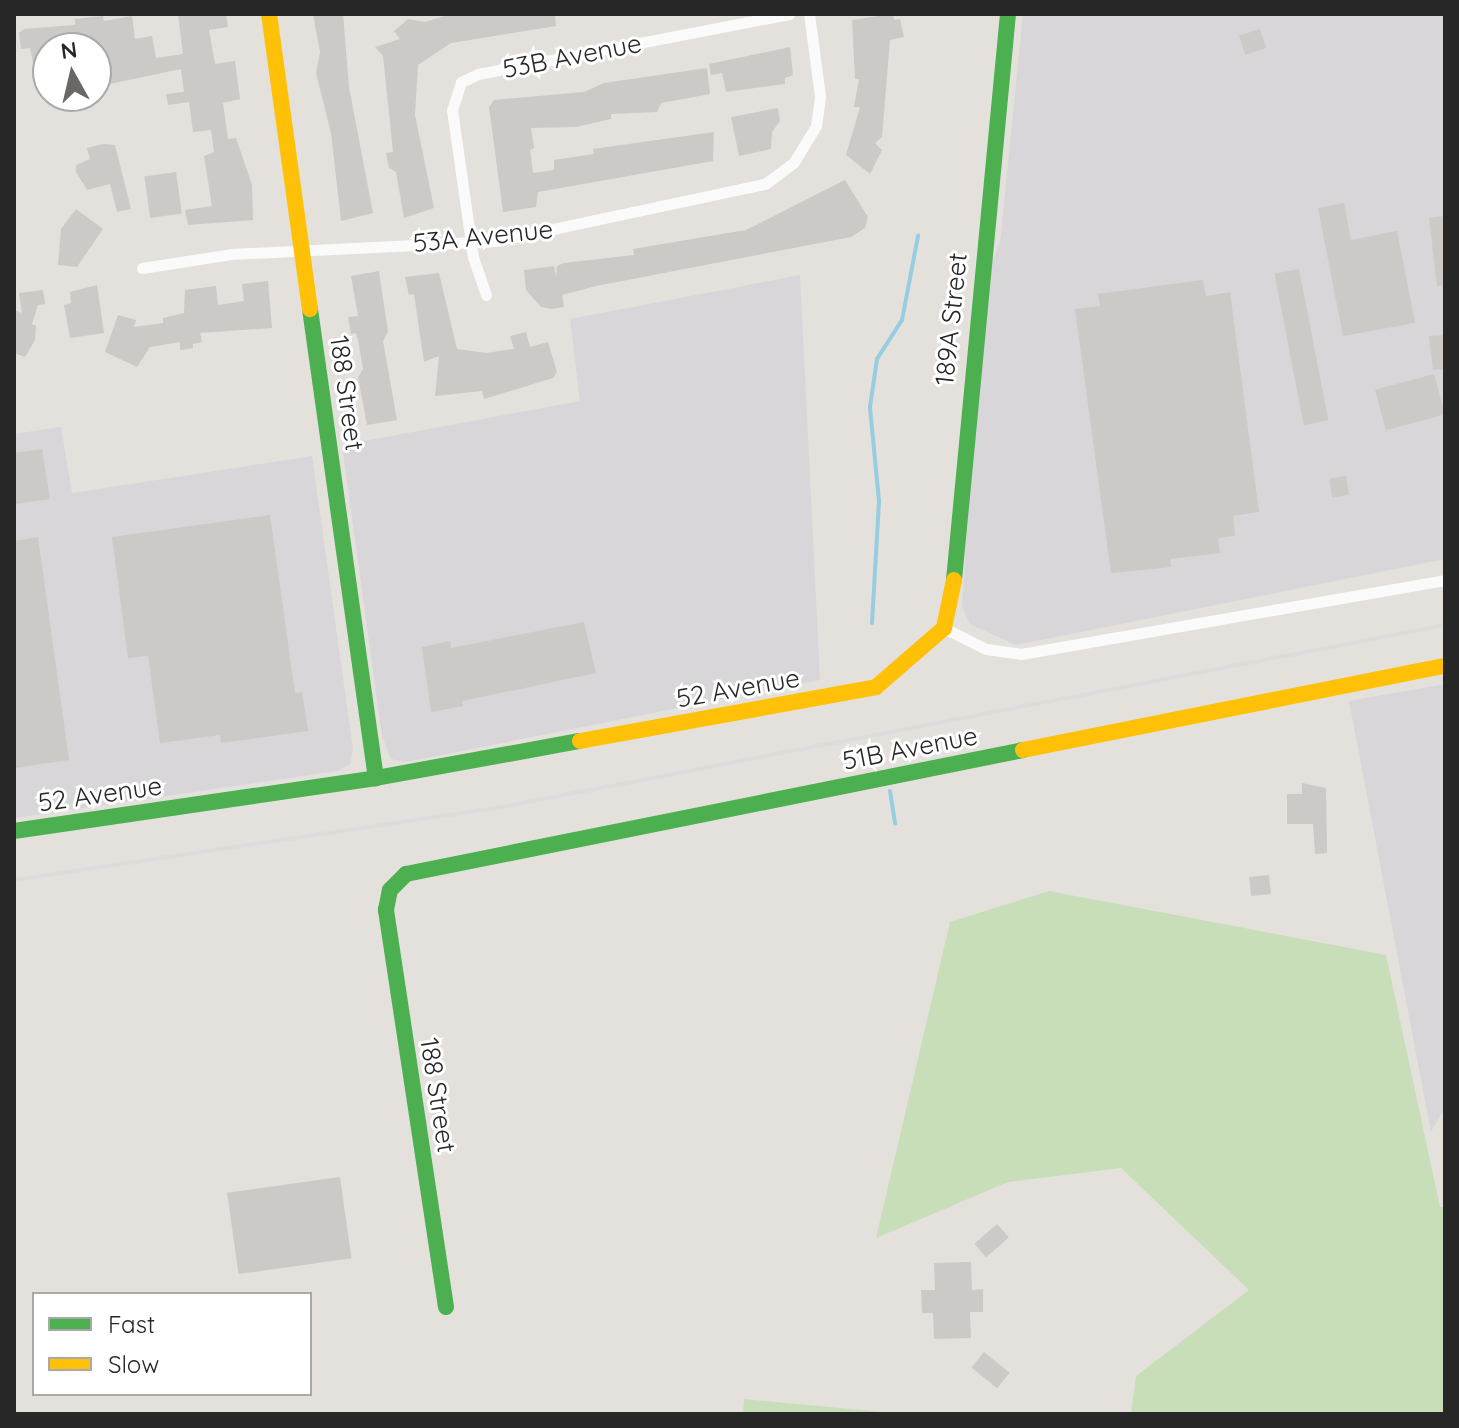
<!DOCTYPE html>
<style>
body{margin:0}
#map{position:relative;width:1459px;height:1428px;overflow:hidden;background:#e4e1dc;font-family:Quicksand,sans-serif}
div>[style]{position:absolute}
.industrial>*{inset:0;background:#d8d6d8}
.green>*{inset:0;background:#c7deb8}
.stream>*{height:4px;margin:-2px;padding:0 2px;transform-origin:2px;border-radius:2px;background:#96cde0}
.building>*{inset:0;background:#ccc9c6;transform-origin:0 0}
.street>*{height:11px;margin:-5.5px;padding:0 5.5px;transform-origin:5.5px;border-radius:5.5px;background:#fbfafa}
.fast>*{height:16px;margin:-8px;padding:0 8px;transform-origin:8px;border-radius:8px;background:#4caf50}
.slow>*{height:16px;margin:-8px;padding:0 8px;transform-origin:8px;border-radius:8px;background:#ffc107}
.rail>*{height:4px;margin:-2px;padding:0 2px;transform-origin:2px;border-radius:2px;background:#dcdcdd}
span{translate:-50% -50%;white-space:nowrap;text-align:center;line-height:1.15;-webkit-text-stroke:6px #fff;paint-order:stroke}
.street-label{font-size:26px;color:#272727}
.frame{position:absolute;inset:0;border:16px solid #272727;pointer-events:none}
.legend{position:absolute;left:32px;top:1292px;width:280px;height:104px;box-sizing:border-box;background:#fff;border:2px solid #a9a9a9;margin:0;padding:10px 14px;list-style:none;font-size:24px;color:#272727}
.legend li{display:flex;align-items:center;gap:16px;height:40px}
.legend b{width:40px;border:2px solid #a9a9a9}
.north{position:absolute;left:32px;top:32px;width:80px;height:80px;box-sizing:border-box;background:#fff;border:2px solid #a9a9a9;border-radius:50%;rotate:352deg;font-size:22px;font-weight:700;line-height:32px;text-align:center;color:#272727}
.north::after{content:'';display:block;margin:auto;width:28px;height:36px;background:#696866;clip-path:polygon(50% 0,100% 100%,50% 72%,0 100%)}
</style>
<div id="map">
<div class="industrial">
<div style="clip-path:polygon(1023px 14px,1445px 14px,1445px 559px,1016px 645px,970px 624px,962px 607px,974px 425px,988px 271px,1000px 243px)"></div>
<div style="clip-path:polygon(800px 275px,820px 680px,406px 762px,391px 759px,382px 736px,342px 445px,580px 401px,570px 319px)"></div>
<div style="clip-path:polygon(61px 427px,72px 493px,312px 456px,353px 749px,350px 764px,338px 771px,14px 818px,14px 434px)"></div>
<div style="clip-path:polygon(1445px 684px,1445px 1107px,1431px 1132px,1349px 701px)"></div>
</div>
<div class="green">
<div style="clip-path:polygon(1049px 891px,1386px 955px,1440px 1207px,1445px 1207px,1445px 1414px,1131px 1414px,1136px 1376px,1249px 1290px,1121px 1168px,1008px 1182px,876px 1238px,950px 922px)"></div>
<div style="clip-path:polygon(744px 1399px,904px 1414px,743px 1414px)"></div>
</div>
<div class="stream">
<div style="left:872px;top:623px;width:122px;rotate:-86.7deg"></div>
<div style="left:879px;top:501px;width:94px;rotate:-95.5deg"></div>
<div style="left:870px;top:407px;width:49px;rotate:-81.7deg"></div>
<div style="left:877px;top:359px;width:46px;rotate:-57.3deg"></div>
<div style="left:902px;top:320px;width:86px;rotate:-79.2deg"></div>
<div style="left:890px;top:791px;width:33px;rotate:81deg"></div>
</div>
<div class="building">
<div style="clip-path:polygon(178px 14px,226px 14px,228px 27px,209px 30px,215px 64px,235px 61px,240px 99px,223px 103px,228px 139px,236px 138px,252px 185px,253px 220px,188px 225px,185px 210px,212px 206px,204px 156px,214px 152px,211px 130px,193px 132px,189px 102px,168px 105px,166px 94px,184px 92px,181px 69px,100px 86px,96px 48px,48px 48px,48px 71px,35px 73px,30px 48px,21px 49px,19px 33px,24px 29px,75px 25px,75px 19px,103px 16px,104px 21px,132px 16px,135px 39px,152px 36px,156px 58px,183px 54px)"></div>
<div style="clip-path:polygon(313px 14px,343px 14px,349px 87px,373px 213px,341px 221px,331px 133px,316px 73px,320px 52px)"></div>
<div style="clip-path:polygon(452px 14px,555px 14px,556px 26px,451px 43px,418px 65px,415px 115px,434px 208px,404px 218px,396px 172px,389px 168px,386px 153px,393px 152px,392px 142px,383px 56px,375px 47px,400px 39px,394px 31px,408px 19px,425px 22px)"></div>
<div style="clip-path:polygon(893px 14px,894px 20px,900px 19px,904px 37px,890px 40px,882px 137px,875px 143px,882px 150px,870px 174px,846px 155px,860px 107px,854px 107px,859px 79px,855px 79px,852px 20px)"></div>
<div style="left:1260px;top:29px;width:20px;height:22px;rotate:72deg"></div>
<div style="clip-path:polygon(790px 47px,793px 75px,785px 78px,785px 84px,726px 92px,722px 73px,711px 75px,709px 64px)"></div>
<div style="clip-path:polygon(707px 68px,710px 94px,661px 103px,657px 112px,611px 114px,611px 119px,576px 127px,531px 128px,534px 148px,530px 150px,533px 173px,554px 170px,554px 160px,594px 154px,593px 149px,714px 132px,713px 161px,538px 192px,536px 207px,503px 212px,489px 107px,494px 100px,584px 92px,604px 83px)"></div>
<div style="clip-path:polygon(778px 108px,780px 121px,772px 132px,771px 149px,739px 156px,731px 117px)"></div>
<div style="clip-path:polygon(103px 144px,115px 145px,131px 209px,117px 212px,110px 184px,87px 190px,76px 172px,76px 165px,90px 159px,87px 148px)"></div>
<div style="left:176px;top:172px;width:42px;height:32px;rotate:82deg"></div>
<div style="clip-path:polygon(845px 180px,868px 217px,865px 228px,851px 237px,596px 286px,562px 295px,564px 307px,552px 309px,541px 307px,526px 290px,524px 270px,554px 266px,556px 278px,557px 266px,564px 263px,634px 255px,633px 249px,746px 230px)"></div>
<div style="clip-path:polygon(1344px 203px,1351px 240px,1397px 231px,1415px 323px,1343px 336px,1318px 208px)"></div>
<div style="clip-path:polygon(76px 209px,103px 229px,77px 267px,58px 265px,61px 229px)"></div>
<div style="clip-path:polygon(1445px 216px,1445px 285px,1437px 286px,1429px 218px)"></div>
<div style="left:1299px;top:269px;width:154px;height:25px;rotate:79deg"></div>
<div style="clip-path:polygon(379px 271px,388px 332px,383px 341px,397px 420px,367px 425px,358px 377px,363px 369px,358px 340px,356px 333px,351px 334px,348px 317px,358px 316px,351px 276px)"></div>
<div style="clip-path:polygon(439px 273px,457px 349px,486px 353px,514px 349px,510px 336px,526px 332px,530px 347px,548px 342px,557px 372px,553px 378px,484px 399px,482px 391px,435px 396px,439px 356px,424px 362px,414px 294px,409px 295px,405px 277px)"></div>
<div style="clip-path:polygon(1203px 280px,1206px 296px,1230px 292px,1259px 512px,1233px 516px,1235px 536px,1218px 538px,1220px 553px,1170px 559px,1171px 567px,1111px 573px,1075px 309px,1100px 306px,1098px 294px)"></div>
<div style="clip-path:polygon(268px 281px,272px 328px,200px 333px,202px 342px,193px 344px,193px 348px,180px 350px,180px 342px,150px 347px,137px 367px,105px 352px,118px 315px,136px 320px,134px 327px,163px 323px,163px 318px,184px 313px,185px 290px,216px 286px,218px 305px,244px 301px,242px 284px)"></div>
<div style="clip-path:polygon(97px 285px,104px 333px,70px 338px,64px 305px,71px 303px,70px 292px)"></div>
<div style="clip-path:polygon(43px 290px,45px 304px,38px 305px,32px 324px,36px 326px,35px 340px,25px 357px,14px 353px,14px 310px,22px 313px,19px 293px)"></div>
<div style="clip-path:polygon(1445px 335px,1445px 369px,1433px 370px,1429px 336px)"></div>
<div style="left:1434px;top:374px;width:42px;height:61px;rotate:75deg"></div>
<div style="clip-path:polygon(42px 449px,50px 499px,14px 504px,14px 453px)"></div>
<div style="left:1346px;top:476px;width:19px;height:17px;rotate:81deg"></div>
<div style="clip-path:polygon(270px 515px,295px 693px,302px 692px,308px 731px,221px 743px,220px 735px,160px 743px,148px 656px,128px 658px,112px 537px)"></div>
<div style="clip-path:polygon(38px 537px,69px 760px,14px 768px,14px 541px)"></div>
<div style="clip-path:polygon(584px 622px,596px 673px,462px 701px,463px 706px,431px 712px,422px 647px,450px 641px,451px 648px)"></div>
<div style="clip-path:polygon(1302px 783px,1326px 788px,1327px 853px,1315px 854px,1313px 824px,1287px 824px,1287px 794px,1302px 794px)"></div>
<div style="left:1269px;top:875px;width:19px;height:20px;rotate:84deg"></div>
<div style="left:340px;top:1177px;width:82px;height:114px;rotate:82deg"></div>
<div style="left:997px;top:1224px;width:18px;height:30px;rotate:49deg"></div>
<div style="clip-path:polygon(971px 1262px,972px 1290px,983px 1289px,983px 1312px,970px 1312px,971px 1338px,934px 1339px,933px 1313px,922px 1313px,921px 1290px,935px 1290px,934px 1263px)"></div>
<div style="left:984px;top:1352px;width:33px;height:20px;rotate:39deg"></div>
</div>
<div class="street">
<div style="left:142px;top:268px;width:90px;rotate:-8.9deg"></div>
<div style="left:231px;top:254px;width:265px;rotate:-2.8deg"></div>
<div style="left:496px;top:241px;width:275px;rotate:-12deg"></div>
<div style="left:765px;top:184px;width:36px;rotate:-37deg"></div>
<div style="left:794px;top:162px;width:42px;rotate:-58.6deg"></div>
<div style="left:816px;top:126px;width:30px;rotate:-82deg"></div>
<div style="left:820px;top:96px;width:83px;rotate:-97.6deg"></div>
<div style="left:486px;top:295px;width:40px;rotate:-108.9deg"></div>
<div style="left:473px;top:257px;width:148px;rotate:-98.1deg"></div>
<div style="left:452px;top:110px;width:29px;rotate:-72deg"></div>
<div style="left:461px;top:82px;width:19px;rotate:-25deg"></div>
<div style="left:478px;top:74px;width:317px;rotate:-10.9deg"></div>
<div style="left:944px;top:628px;width:47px;rotate:26.6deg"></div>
<div style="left:986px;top:649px;width:35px;rotate:8deg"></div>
<div style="left:1021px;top:654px;width:430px;rotate:-9.9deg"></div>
</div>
<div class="fast">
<div style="left:310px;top:309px;width:474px;rotate:82deg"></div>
<div style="left:954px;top:580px;width:569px;rotate:-84.55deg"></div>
<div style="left:14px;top:831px;width:366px;rotate:-8.3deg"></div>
<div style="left:376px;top:778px;width:207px;rotate:-10.3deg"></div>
<div style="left:446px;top:1307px;width:402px;rotate:-98.6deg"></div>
<div style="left:386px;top:910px;width:20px;rotate:-79deg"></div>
<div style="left:390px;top:890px;width:23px;rotate:-45deg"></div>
<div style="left:406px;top:874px;width:629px;rotate:-11.36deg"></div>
</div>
<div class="slow">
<div style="left:269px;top:14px;width:298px;rotate:82.1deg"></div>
<div style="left:580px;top:741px;width:301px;rotate:-10.3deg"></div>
<div style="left:876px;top:687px;width:90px;rotate:-40.9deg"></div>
<div style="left:944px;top:628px;width:49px;rotate:-78.2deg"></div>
<div style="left:1023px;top:750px;width:430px;rotate:-11.3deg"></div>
</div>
<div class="rail">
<div style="left:14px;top:880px;width:493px;rotate:-8.5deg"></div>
<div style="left:502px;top:807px;width:960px;rotate:-10.92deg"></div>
</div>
<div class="street-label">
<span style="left:572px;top:56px;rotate:-11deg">53B Avenue</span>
<span style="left:483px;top:236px;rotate:-6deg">53A Avenue</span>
<span style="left:951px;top:319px;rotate:-84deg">189A Street</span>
<span style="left:347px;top:393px;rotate:82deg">188 Street</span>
<span style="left:738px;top:688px;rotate:-10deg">52 Avenue</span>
<span style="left:910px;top:748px;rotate:-11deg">51B Avenue</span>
<span style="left:100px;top:794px;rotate:-8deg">52 Avenue</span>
<span style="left:438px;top:1095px;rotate:81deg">188 Street</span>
</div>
<div class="frame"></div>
<ul class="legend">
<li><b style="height:10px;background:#4caf50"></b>Fast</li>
<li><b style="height:10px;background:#ffc107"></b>Slow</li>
</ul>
<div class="north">N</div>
</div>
